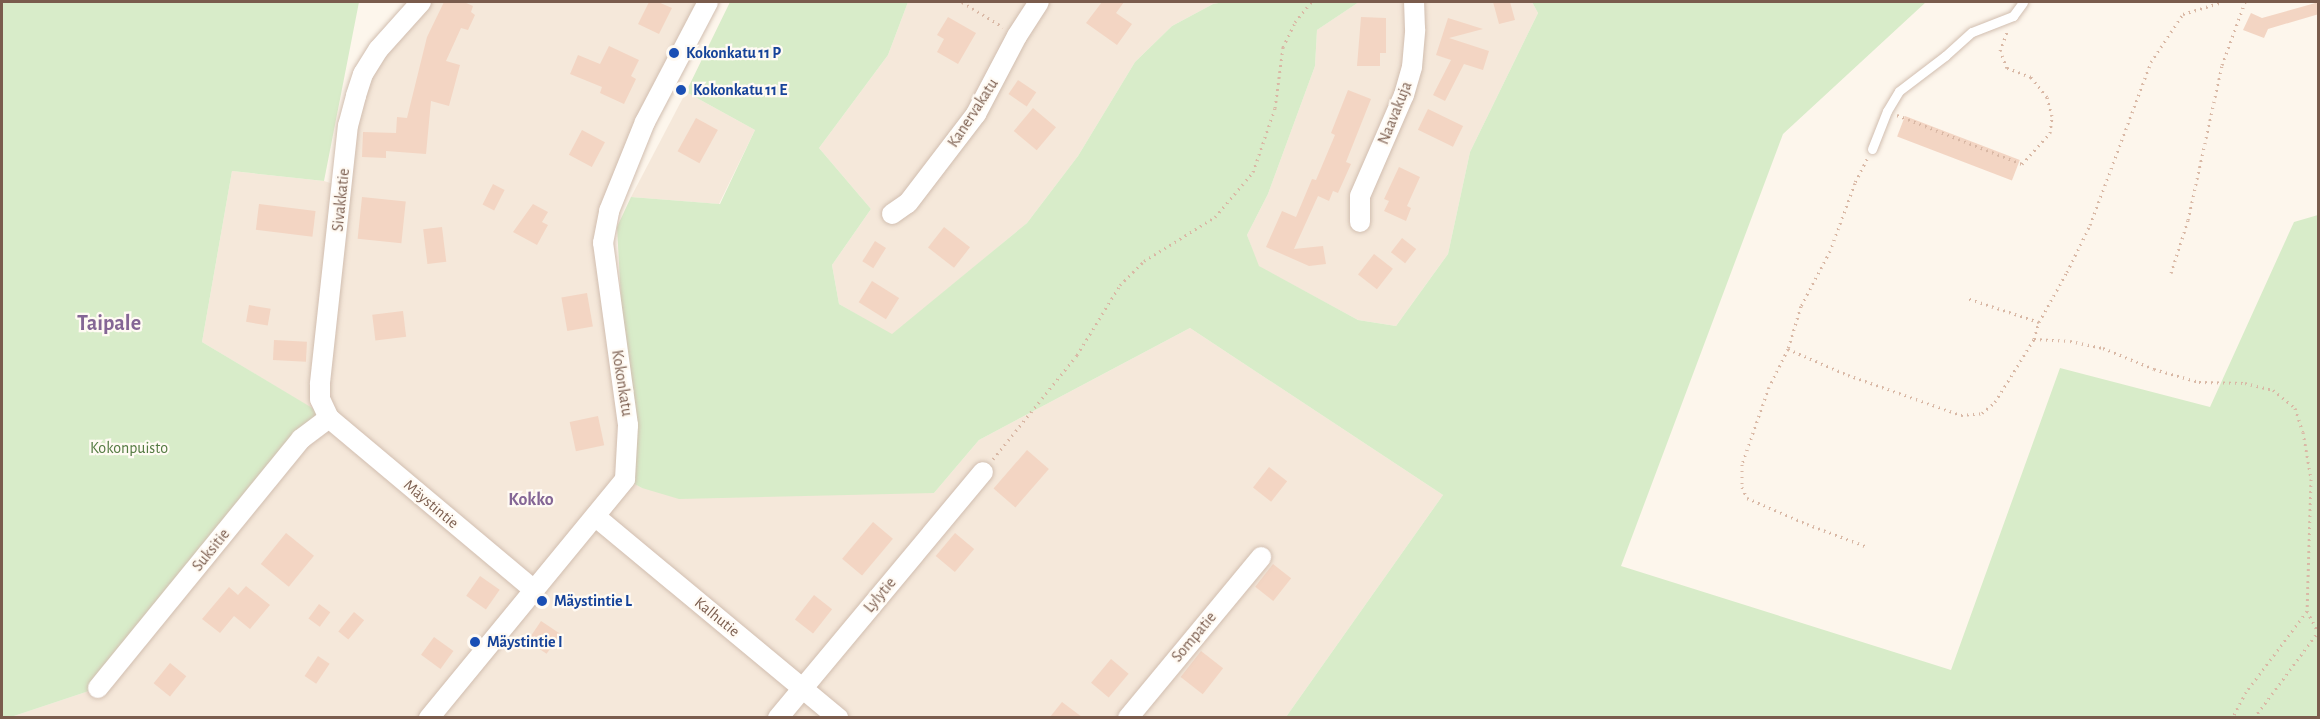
<!DOCTYPE html>
<meta charset="utf-8">
<style>
body{margin:0}
#map{position:relative;width:2320px;height:719px;overflow:hidden;background:#fdf6ec;font-family:"Alegreya Sans",sans-serif}
div>[style]{position:absolute}
.residential>*{inset:0;background:#f5e8da}
.green>*{inset:0;background:#d8ecc9}
.building>*{inset:0;background:#f3d5c3;transform-origin:0 0}
.path>*{height:3px;margin-top:-1.5px;transform-origin:0;background:repeating-linear-gradient(90deg,#d9b8a5 0 1.5px,transparent 0 6px)}
.roads{filter:drop-shadow(0 0 2px #d1beb0) drop-shadow(0 0 2px #d1beb0)}
.lane>*{height:9px;margin:-4.5px;padding:0 4.5px;transform-origin:4.5px;border-radius:4.5px;background:#fff}
.street>*{height:20px;margin:-10px;padding:0 10px;transform-origin:10px;border-radius:10px;background:#fff}
.dots>*{width:16px;height:16px;translate:-50% -50%;box-sizing:border-box;border:3px solid #fffaf3;border-radius:50%}
span{translate:-50% -50%;white-space:nowrap;text-align:center;line-height:1.15;-webkit-text-stroke:4.5px #fffaf3;paint-order:stroke}
.transit-label{font-size:16px;color:#164399;font-weight:700}
.left{translate:0 -50%;text-align:left}
.street-label{font-size:16px;color:#7a5c4d}
.park-label{font-size:16px;color:#537a41}
.neighbourhood-label{font-size:18px;color:#846695;font-weight:700}
.district-label{font-size:22px;color:#846695;font-weight:700}
.frame{position:absolute;inset:0;border:3px solid #7a5c4d;pointer-events:none}
</style>
<div id="map">
<div class="residential">
<div style="clip-path:polygon(421px 2px,708px 2px,609px 211px,625px 478px,642px 488px,934px 493px,979px 440px,1190px 328px,1443px 495px,1286px 717px,8px 718px,98px 688px,328px 418px,202px 342px,232px 171px,324px 181px,343px 187px,356px 96px)"></div>
<div style="clip-path:polygon(908px 2px,1224px 2px,1213px 4px,1172px 26px,1135px 62px,1078px 156px,1027px 223px,892px 335px,839px 304px,832px 265px,871px 209px,819px 148px,888px 55px)"></div>
<div style="clip-path:polygon(1359px 2px,1532px 2px,1538px 13px,1470px 152px,1448px 254px,1396px 326px,1358px 320px,1258px 266px,1247px 235px,1268px 194px,1315px 66px,1317px 30px)"></div>
<div style="clip-path:polygon(686px 92px,755px 130px,719px 204px,631px 197px)"></div>
</div>
<div class="green">
<div style="clip-path:polygon(2px 2px,359px 2px,324px 181px,232px 171px,202px 342px,329px 418px,98px 688px,8px 718px,2px 717px)"></div>
<div style="clip-path:polygon(730px 2px,908px 2px,888px 55px,819px 148px,871px 209px,832px 265px,839px 304px,892px 334px,1027px 223px,1078px 156px,1135px 62px,1172px 26px,1213px 4px,1224px 2px,1359px 2px,1317px 30px,1315px 66px,1268px 194px,1247px 235px,1259px 266px,1358px 320px,1396px 326px,1448px 254px,1470px 152px,1538px 13px,1532px 2px,1926px 2px,1783px 134px,1621px 566px,1951px 670px,2060px 368px,2210px 407px,2294px 222px,2318px 215px,2318px 717px,1286px 717px,1443px 495px,1190px 328px,979px 440px,934px 493px,679px 499px,642px 488px,631px 482px,617px 227px,631px 197px,720px 204px,755px 130px,686px 92px)"></div>
</div>
<div class="building">
<div style="clip-path:polygon(444px 2px,464px 2px,473px 6px,471px 12px,475px 15px,468px 30px,461px 28px,446px 61px,460px 65px,449px 106px,431px 101px,426px 154px,386px 151px,386px 158px,362px 157px,363px 132px,396px 133px,397px 117px,407px 118px,427px 37px)"></div>
<div style="clip-path:polygon(649px 2px,658px 2px,672px 8px,659px 34px,638px 24px)"></div>
<div style="clip-path:polygon(1102px 2px,1124px 2px,1116px 13px,1132px 24px,1117px 45px,1086px 23px)"></div>
<div style="clip-path:polygon(1493px 2px,1510px 2px,1515px 20px,1499px 24px)"></div>
<div style="clip-path:polygon(2319px 2px,2319px 14px,2268px 29px,2264px 38px,2243px 30px,2251px 13px,2262px 18px)"></div>
<div style="clip-path:polygon(948px 17px,976px 33px,958px 64px,937px 52px,944px 39px,937px 35px)"></div>
<div style="clip-path:polygon(1361px 17px,1386px 18px,1386px 53px,1380px 53px,1380px 66px,1357px 66px)"></div>
<div style="clip-path:polygon(1448px 18px,1483px 29px,1449px 38px,1489px 51px,1483px 70px,1464px 64px,1445px 101px,1433px 95px,1451px 60px,1436px 55px)"></div>
<div style="clip-path:polygon(609px 46px,639px 60px,631px 76px,636px 79px,624px 104px,600px 93px,602px 87px,570px 74px,578px 55px,600px 64px)"></div>
<div style="left:1018px;top:80px;width:22px;height:17px;rotate:34deg"></div>
<div style="clip-path:polygon(1348px 90px,1371px 99px,1346px 162px,1351px 164px,1338px 193px,1333px 191px,1329px 201px,1318px 196px,1294px 249px,1323px 246px,1326px 264px,1309px 266px,1266px 247px,1282px 211px,1296px 217px,1312px 179px,1316px 180px,1335px 135px,1331px 133px)"></div>
<div style="left:1033px;top:108px;width:30px;height:30px;rotate:40deg"></div>
<div style="left:1428px;top:109px;width:39px;height:23px;rotate:26deg"></div>
<div style="left:1905px;top:116px;width:123px;height:22px;rotate:21deg"></div>
<div style="left:696px;top:118px;width:25px;height:38px;rotate:29deg"></div>
<div style="left:582px;top:130px;width:26px;height:28px;rotate:28deg"></div>
<div style="clip-path:polygon(1399px 167px,1420px 177px,1407px 206px,1411px 208px,1406px 221px,1384px 211px,1389px 201px,1384px 199px)"></div>
<div style="left:493px;top:184px;width:13px;height:23px;rotate:27deg"></div>
<div style="left:362px;top:197px;width:44px;height:42px;rotate:6deg"></div>
<div style="left:259px;top:204px;width:57px;height:26px;rotate:7deg"></div>
<div style="clip-path:polygon(533px 204px,548px 212px,542px 222px,548px 225px,537px 245px,513px 232px)"></div>
<div style="left:442px;top:227px;width:35px;height:19px;rotate:83deg"></div>
<div style="left:944px;top:227px;width:33px;height:26px;rotate:38deg"></div>
<div style="left:1402px;top:238px;width:18px;height:18px;rotate:38deg"></div>
<div style="left:875px;top:241px;width:13px;height:24px;rotate:32deg"></div>
<div style="left:1374px;top:254px;width:24px;height:26px;rotate:38deg"></div>
<div style="left:872px;top:281px;width:32px;height:25px;rotate:32deg"></div>
<div style="left:587px;top:293px;width:34px;height:26px;rotate:80deg"></div>
<div style="left:249px;top:305px;width:22px;height:17px;rotate:10deg"></div>
<div style="left:403px;top:311px;width:26px;height:31px;rotate:83deg"></div>
<div style="left:274px;top:340px;width:33px;height:20px;rotate:3deg"></div>
<div style="left:598px;top:416px;width:30px;height:29px;rotate:78deg"></div>
<div style="left:1027px;top:450px;width:29px;height:51px;rotate:41deg"></div>
<div style="left:1269px;top:467px;width:23px;height:26px;rotate:38deg"></div>
<div style="left:873px;top:522px;width:26px;height:48px;rotate:40deg"></div>
<div style="left:286px;top:533px;width:36px;height:40px;rotate:39deg"></div>
<div style="left:955px;top:533px;width:25px;height:30px;rotate:40deg"></div>
<div style="left:1273px;top:564px;width:23px;height:29px;rotate:38deg"></div>
<div style="left:480px;top:576px;width:24px;height:24px;rotate:35deg"></div>
<div style="clip-path:polygon(246px 586px,270px 605px,250px 629px,234px 616px,220px 633px,202px 619px,229px 587px,238px 595px)"></div>
<div style="left:814px;top:595px;width:23px;height:31px;rotate:38deg"></div>
<div style="left:319px;top:604px;width:14px;height:18px;rotate:36deg"></div>
<div style="left:354px;top:612px;width:13px;height:25px;rotate:39deg"></div>
<div style="left:541px;top:621px;width:23px;height:24px;rotate:34deg"></div>
<div style="left:434px;top:637px;width:24px;height:22px;rotate:36deg"></div>
<div style="left:1201px;top:651px;width:28px;height:33px;rotate:38deg"></div>
<div style="left:318px;top:656px;width:14px;height:24px;rotate:34deg"></div>
<div style="left:1111px;top:659px;width:23px;height:31px;rotate:40deg"></div>
<div style="left:170px;top:663px;width:21px;height:26px;rotate:39deg"></div>
<div style="clip-path:polygon(1062px 702px,1082px 717px,1050px 717px)"></div>
</div>
<div class="path">
<div style="left:962px;top:2px;width:48px;rotate:31.4deg"></div>
<div style="left:1897px;top:115px;width:134px;rotate:21.4deg"></div>
<div style="left:2022px;top:164px;width:42px;rotate:-47.9deg"></div>
<div style="left:2050px;top:133px;width:17px;rotate:-83deg"></div>
<div style="left:2052px;top:116px;width:20px;rotate:-105deg"></div>
<div style="left:2047px;top:97px;width:26px;rotate:-129deg"></div>
<div style="left:2031px;top:77px;width:26px;rotate:-159deg"></div>
<div style="left:2007px;top:68px;width:18px;rotate:-112deg"></div>
<div style="left:2000px;top:51px;width:20px;rotate:-70deg"></div>
<div style="left:1867px;top:159px;width:27px;rotate:117deg"></div>
<div style="left:1855px;top:183px;width:72px;rotate:110.2deg"></div>
<div style="left:1830px;top:251px;width:62px;rotate:117.8deg"></div>
<div style="left:1801px;top:306px;width:45px;rotate:106.8deg"></div>
<div style="left:1788px;top:349px;width:65px;rotate:23.4deg"></div>
<div style="left:1848px;top:375px;width:120px;rotate:19.5deg"></div>
<div style="left:1961px;top:415px;width:21px;rotate:-5deg"></div>
<div style="left:1982px;top:413px;width:17px;rotate:-40deg"></div>
<div style="left:1995px;top:402px;width:74px;rotate:-58.2deg"></div>
<div style="left:2034px;top:339px;width:18px;rotate:-74deg"></div>
<div style="left:2039px;top:322px;width:76px;rotate:-161.6deg"></div>
<div style="left:2171px;top:273px;width:56px;rotate:-72.2deg"></div>
<div style="left:2188px;top:220px;width:159px;rotate:-77.6deg"></div>
<div style="left:2222px;top:65px;width:67px;rotate:-69.9deg"></div>
<div style="left:2039px;top:322px;width:57px;rotate:-60.8deg"></div>
<div style="left:2067px;top:272px;width:52px;rotate:-63.9deg"></div>
<div style="left:2090px;top:225px;width:174px;rotate:-69.5deg"></div>
<div style="left:2151px;top:62px;width:58px;rotate:-56.3deg"></div>
<div style="left:2183px;top:14px;width:41px;rotate:-17.1deg"></div>
<div style="left:2034px;top:339px;width:36px;rotate:3deg"></div>
<div style="left:2070px;top:341px;width:34px;rotate:12deg"></div>
<div style="left:2103px;top:348px;width:55px;rotate:22.4deg"></div>
<div style="left:2154px;top:369px;width:47px;rotate:16.1deg"></div>
<div style="left:2199px;top:382px;width:46px;rotate:1.2deg"></div>
<div style="left:2245px;top:383px;width:29px;rotate:14deg"></div>
<div style="left:2273px;top:390px;width:28px;rotate:39deg"></div>
<div style="left:2295px;top:408px;width:25px;rotate:72deg"></div>
<div style="left:2303px;top:432px;width:48px;rotate:80.3deg"></div>
<div style="left:2311px;top:479px;width:132px;rotate:91.7deg"></div>
<div style="left:2307px;top:611px;width:101px;rotate:127deg"></div>
<div style="left:2246px;top:692px;width:30px;rotate:118deg"></div>
<div style="left:1788px;top:349px;width:42px;rotate:116.6deg"></div>
<div style="left:1769px;top:387px;width:82px;rotate:109.3deg"></div>
<div style="left:1742px;top:464px;width:23px;rotate:90deg"></div>
<div style="left:1742px;top:487px;width:12px;rotate:66deg"></div>
<div style="left:1747px;top:498px;width:65px;rotate:23.4deg"></div>
<div style="left:1807px;top:524px;width:65px;rotate:20.7deg"></div>
<div style="left:993px;top:459px;width:134px;rotate:-51.1deg"></div>
<div style="left:1077px;top:355px;width:82px;rotate:-58.4deg"></div>
<div style="left:1120px;top:285px;width:34px;rotate:-45deg"></div>
<div style="left:1144px;top:261px;width:84px;rotate:-31.8deg"></div>
<div style="left:1215px;top:217px;width:59px;rotate:-49.8deg"></div>
<div style="left:1253px;top:172px;width:68px;rotate:-71deg"></div>
<div style="left:1275px;top:108px;width:62px;rotate:-82.5deg"></div>
<div style="left:1283px;top:47px;width:28px;rotate:-64deg"></div>
<div style="left:1295px;top:22px;width:26px;rotate:-51deg"></div>
<div style="left:2307px;top:611px;width:24px;rotate:62deg"></div>
<div style="left:2254px;top:718px;width:107px;rotate:-53.3deg"></div>
</div>
<div class="roads">
<div class="lane">
<div style="left:1872px;top:149px;width:41px;rotate:-68.5deg"></div>
<div style="left:1887px;top:111px;width:23px;rotate:-59deg"></div>
<div style="left:1899px;top:91px;width:58px;rotate:-37.3deg"></div>
<div style="left:1945px;top:56px;width:36px;rotate:-42deg"></div>
<div style="left:1972px;top:32px;width:44px;rotate:-21.3deg"></div>
<div style="left:2013px;top:16px;width:17px;rotate:-54deg"></div>
</div>
<div class="street">
<div style="left:421px;top:2px;width:64px;rotate:131.9deg"></div>
<div style="left:378px;top:50px;width:28px;rotate:122deg"></div>
<div style="left:363px;top:74px;width:23px;rotate:108deg"></div>
<div style="left:356px;top:96px;width:30px;rotate:105deg"></div>
<div style="left:348px;top:125px;width:261px;rotate:96.2deg"></div>
<div style="left:320px;top:384px;width:15px;rotate:90deg"></div>
<div style="left:320px;top:399px;width:21px;rotate:65deg"></div>
<div style="left:329px;top:418px;width:268px;rotate:40deg"></div>
<div style="left:892px;top:214px;width:19px;rotate:-35deg"></div>
<div style="left:908px;top:203px;width:112px;rotate:-52.6deg"></div>
<div style="left:976px;top:114px;width:88px;rotate:-62.3deg"></div>
<div style="left:1017px;top:36px;width:40px;rotate:-57.1deg"></div>
<div style="left:1360px;top:222px;width:26px;rotate:-90deg"></div>
<div style="left:1360px;top:196px;width:110px;rotate:-66.5deg"></div>
<div style="left:1404px;top:95px;width:29px;rotate:-74deg"></div>
<div style="left:1412px;top:67px;width:38px;rotate:-85deg"></div>
<div style="left:1415px;top:29px;width:27px;rotate:-92deg"></div>
<div style="left:596px;top:517px;width:315px;rotate:39.7deg"></div>
<div style="left:98px;top:688px;width:321px;rotate:-50.8deg"></div>
<div style="left:301px;top:439px;width:35px;rotate:-37deg"></div>
<div style="left:429px;top:718px;width:309px;rotate:-50.6deg"></div>
<div style="left:625px;top:479px;width:54px;rotate:-86.8deg"></div>
<div style="left:628px;top:425px;width:184px;rotate:-97.8deg"></div>
<div style="left:603px;top:243px;width:33px;rotate:-79deg"></div>
<div style="left:609px;top:211px;width:96px;rotate:-68deg"></div>
<div style="left:645px;top:122px;width:136px;rotate:-62.3deg"></div>
<div style="left:778px;top:718px;width:320px;rotate:-50.2deg"></div>
<div style="left:1128px;top:718px;width:209px;rotate:-50.4deg"></div>
</div>
</div>
<div class="dots">
<div style="left:674px;top:53px;background:#1a4fb4"></div>
<div style="left:681px;top:90px;background:#1a4fb4"></div>
<div style="left:542px;top:601px;background:#1a4fb4"></div>
<div style="left:475px;top:642px;background:#1a4fb4"></div>
</div>
<div class="transit-label">
<span class="left" style="left:686px;top:53px">Kokonkatu 11 P</span>
<span class="left" style="left:693px;top:90px">Kokonkatu 11 E</span>
<span class="left" style="left:554px;top:601px">Mäystintie L</span>
<span class="left" style="left:487px;top:642px">Mäystintie I</span>
</div>
<div class="street-label">
<span style="left:973px;top:113px;rotate:-57deg">Kanervakatu</span>
<span style="left:1395px;top:113px;rotate:-68deg">Naavakuja</span>
<span style="left:341px;top:200px;rotate:-84deg">Sivakkatie</span>
<span style="left:622px;top:383px;rotate:81deg">Kokonkatu</span>
<span style="left:431px;top:504px;rotate:40deg">Mäystintie</span>
<span style="left:211px;top:550px;rotate:-51deg">Suksitie</span>
<span style="left:880px;top:595px;rotate:-50deg">Lylytie</span>
<span style="left:717px;top:617px;rotate:39deg">Kalhutie</span>
<span style="left:1194px;top:637px;rotate:-50deg">Sompatie</span>
</div>
<div class="park-label">
<span style="left:129px;top:448px">Kokonpuisto</span>
</div>
<div class="neighbourhood-label">
<span style="left:531px;top:500px">Kokko</span>
</div>
<div class="district-label">
<span style="left:109px;top:324px">Taipale</span>
</div>
<div class="frame"></div>
</div>
